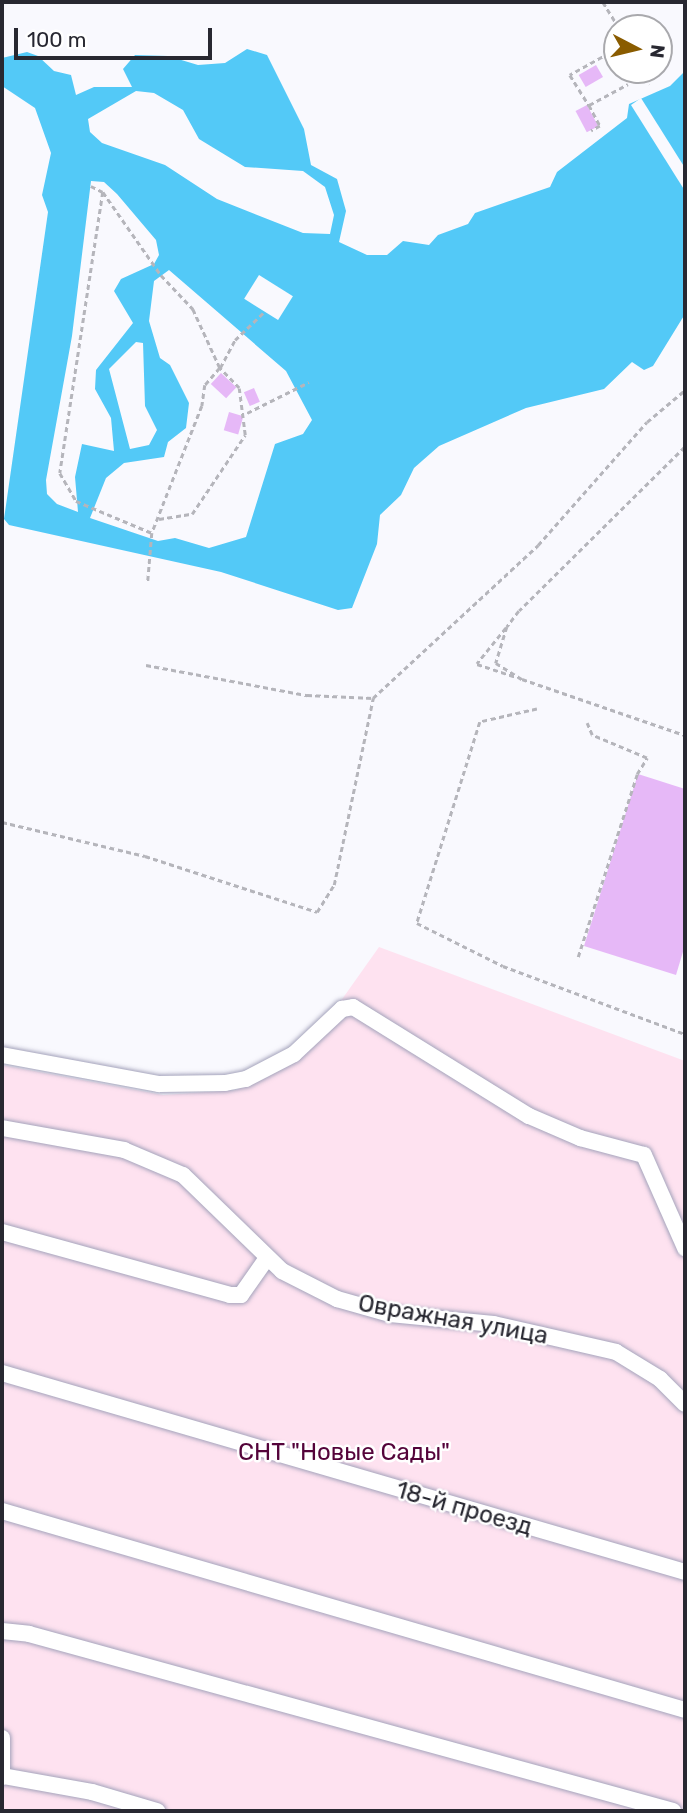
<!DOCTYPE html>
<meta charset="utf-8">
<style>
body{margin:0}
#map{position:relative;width:687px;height:1813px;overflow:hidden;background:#f9f9fe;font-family:Rubik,sans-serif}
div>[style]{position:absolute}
.green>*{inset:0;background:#fee2f0}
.water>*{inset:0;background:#53c9f7}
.pier>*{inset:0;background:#f9f9fe;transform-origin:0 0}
.building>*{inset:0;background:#e6b8f7;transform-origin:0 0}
.path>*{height:2.5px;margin-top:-1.25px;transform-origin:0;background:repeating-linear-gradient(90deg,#b5b5bb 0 5px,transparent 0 8.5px)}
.roads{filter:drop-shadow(0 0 2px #a4a3bb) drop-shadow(0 0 2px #a4a3bb)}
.minor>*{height:16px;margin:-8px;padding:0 8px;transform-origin:8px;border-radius:8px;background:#fff}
span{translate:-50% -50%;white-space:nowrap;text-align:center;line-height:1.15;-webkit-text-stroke:5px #fff;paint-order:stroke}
.street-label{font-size:24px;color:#282831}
.park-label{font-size:24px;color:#54033a}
.frame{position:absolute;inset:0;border:4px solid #282831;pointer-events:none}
.north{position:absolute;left:603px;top:14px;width:70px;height:70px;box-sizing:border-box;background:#fff;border:2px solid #a9a9ad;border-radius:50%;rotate:97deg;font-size:19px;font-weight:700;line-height:28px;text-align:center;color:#282831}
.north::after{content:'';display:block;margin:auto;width:24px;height:32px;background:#8a5c00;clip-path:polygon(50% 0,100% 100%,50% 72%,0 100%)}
.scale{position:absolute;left:14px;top:28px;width:198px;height:32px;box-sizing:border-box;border:4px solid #282831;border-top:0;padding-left:9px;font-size:21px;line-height:24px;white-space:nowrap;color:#282831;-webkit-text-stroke:5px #fff;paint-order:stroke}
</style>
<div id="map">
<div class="green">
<div style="clip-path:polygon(379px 947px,685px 1061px,685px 1811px,2px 1811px,2px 1065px,163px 1095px,236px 1090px,304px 1053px)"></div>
</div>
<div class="water">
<div style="clip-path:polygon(evenodd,247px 49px,267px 55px,304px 129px,311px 165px,337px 179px,346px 211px,339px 242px,367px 255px,387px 255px,403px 241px,429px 245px,438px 235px,468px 224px,475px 213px,550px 187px,557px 172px,627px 118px,629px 104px,670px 86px,685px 71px,685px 314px,653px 366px,644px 370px,632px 362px,604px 389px,526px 408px,439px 446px,414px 468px,401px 495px,380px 515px,377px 544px,352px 608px,338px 610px,221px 572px,9px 525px,4px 519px,48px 212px,42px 195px,51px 153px,35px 108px,2px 86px,2px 58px,27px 52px,38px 56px,54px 71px,71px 75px,76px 95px,94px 87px,132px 87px,123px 69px,135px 55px,168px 56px,198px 65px,225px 63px,247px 49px,136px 91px,154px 93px,183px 110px,199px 139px,245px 167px,303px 171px,325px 187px,334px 215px,330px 234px,303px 233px,217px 199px,165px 165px,102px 143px,90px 132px,88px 119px,136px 91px,247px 49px,91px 181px,104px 182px,117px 194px,156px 240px,159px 255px,154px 264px,121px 279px,114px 291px,133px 323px,96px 370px,95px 389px,111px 418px,114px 451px,82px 444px,75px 477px,78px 512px,57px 504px,47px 494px,46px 480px,72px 336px,91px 181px,247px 49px,169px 270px,286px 371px,312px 420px,303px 434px,275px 444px,246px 537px,209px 548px,175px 538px,158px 541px,90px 518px,106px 478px,124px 463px,164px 457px,168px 442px,186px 428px,189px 403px,170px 365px,160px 358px,149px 321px,154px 281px,169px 270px,247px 49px,136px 342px,143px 343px,145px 406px,157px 430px,149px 445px,130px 449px,109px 369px,136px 342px)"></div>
</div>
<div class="pier">
<div style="clip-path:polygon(641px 98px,685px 168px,685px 191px,631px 105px)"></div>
<div style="left:259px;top:275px;width:40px;height:28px;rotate:32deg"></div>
</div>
<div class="building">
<div style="left:596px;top:65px;width:14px;height:20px;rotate:60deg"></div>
<div style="left:587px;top:105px;width:24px;height:13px;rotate:62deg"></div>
<div style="left:221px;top:373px;width:21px;height:15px;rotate:43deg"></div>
<div style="left:254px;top:388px;width:15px;height:11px;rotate:67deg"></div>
<div style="left:229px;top:412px;width:15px;height:19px;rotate:16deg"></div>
<div style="clip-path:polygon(638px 774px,685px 789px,685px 945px,676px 975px,584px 946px)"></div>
</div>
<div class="path">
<div style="left:603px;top:2px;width:31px;rotate:58deg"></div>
<div style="left:617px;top:49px;width:54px;rotate:151deg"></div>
<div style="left:570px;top:75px;width:36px;rotate:58deg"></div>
<div style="left:589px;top:105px;width:44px;rotate:-28.3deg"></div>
<div style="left:640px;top:70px;width:17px;rotate:57deg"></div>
<div style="left:589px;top:105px;width:24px;rotate:62deg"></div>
<div style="left:600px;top:126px;width:10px;rotate:151deg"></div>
<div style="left:91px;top:186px;width:13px;rotate:27deg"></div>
<div style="left:103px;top:192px;width:284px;rotate:98.7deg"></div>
<div style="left:60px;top:473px;width:32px;rotate:60deg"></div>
<div style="left:76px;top:501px;width:82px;rotate:22.8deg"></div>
<div style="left:103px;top:192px;width:101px;rotate:55.1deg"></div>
<div style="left:161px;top:275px;width:47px;rotate:46.7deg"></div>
<div style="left:193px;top:309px;width:65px;rotate:65.4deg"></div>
<div style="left:220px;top:368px;width:23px;rotate:131deg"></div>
<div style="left:205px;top:385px;width:21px;rotate:98deg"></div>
<div style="left:202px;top:406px;width:136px;rotate:111.5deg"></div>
<div style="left:152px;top:533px;width:48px;rotate:94.8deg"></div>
<div style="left:247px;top:413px;width:69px;rotate:-26.6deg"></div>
<div style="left:685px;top:447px;width:233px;rotate:135.3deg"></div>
<div style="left:519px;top:611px;width:20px;rotate:127deg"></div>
<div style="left:507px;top:627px;width:38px;rotate:107deg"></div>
<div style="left:496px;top:663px;width:31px;rotate:32deg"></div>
<div style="left:522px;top:679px;width:172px;rotate:19deg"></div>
<div style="left:159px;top:519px;width:33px;rotate:-9deg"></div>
<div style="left:192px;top:514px;width:95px;rotate:-56.1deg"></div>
<div style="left:245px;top:435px;width:47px;rotate:-97.3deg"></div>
<div style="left:239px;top:388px;width:28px;rotate:-134deg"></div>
<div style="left:220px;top:368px;width:32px;rotate:-62deg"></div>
<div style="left:235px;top:340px;width:42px;rotate:-44deg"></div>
<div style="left:506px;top:628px;width:46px;rotate:128.9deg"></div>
<div style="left:477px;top:664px;width:41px;rotate:18.4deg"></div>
<div style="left:146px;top:665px;width:164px;rotate:10.6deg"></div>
<div style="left:307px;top:695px;width:66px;rotate:2.6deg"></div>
<div style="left:537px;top:709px;width:58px;rotate:167.2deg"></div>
<div style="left:480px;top:722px;width:211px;rotate:107.4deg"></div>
<div style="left:417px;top:923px;width:96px;rotate:26.6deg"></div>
<div style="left:503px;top:966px;width:194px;rotate:20.5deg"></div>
<div style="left:2px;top:822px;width:147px;rotate:13.4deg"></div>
<div style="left:145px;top:856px;width:181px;rotate:18deg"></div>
<div style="left:317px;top:912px;width:32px;rotate:-58deg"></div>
<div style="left:334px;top:885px;width:191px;rotate:-78.2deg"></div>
<div style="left:373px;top:698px;width:225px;rotate:-42.8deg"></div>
<div style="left:538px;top:545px;width:164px;rotate:-48.5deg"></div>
<div style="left:647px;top:422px;width:50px;rotate:-40.1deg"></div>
<div style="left:578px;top:957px;width:192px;rotate:-72.1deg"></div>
<div style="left:637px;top:774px;width:19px;rotate:-58deg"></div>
<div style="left:647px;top:758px;width:60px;rotate:-157.3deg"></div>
<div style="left:592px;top:735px;width:13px;rotate:-113deg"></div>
</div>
<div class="roads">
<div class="minor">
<div style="left:2px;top:1055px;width:160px;rotate:10.5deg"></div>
<div style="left:159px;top:1084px;width:66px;rotate:-0.9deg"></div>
<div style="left:225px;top:1083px;width:21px;rotate:-11deg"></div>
<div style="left:246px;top:1079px;width:54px;rotate:-27.5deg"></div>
<div style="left:294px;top:1054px;width:66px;rotate:-43.2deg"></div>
<div style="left:342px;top:1009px;width:11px;rotate:-10deg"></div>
<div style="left:353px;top:1007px;width:207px;rotate:31.8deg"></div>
<div style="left:529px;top:1116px;width:56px;rotate:23.3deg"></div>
<div style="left:580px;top:1138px;width:66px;rotate:14.9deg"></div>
<div style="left:644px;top:1155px;width:102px;rotate:66.2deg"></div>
<div style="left:2px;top:1128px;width:124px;rotate:10.2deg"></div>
<div style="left:124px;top:1150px;width:64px;rotate:23deg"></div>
<div style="left:183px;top:1175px;width:138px;rotate:44.1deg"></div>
<div style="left:282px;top:1271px;width:62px;rotate:27deg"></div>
<div style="left:337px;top:1299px;width:55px;rotate:15.8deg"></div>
<div style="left:390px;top:1314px;width:104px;rotate:5.5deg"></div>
<div style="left:494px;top:1324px;width:125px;rotate:12.9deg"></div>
<div style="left:616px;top:1352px;width:52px;rotate:31.5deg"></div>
<div style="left:660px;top:1379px;width:35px;rotate:45deg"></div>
<div style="left:2px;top:1232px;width:237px;rotate:15.4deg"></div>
<div style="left:230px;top:1295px;width:11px"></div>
<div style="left:241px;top:1295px;width:45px;rotate:-54.9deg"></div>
<div style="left:2px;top:1373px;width:711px;rotate:16.24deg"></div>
<div style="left:2px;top:1511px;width:711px;rotate:16.24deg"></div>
<div style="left:2px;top:1631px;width:27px;rotate:6deg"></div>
<div style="left:29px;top:1634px;width:668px;rotate:15.37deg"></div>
<div style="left:2px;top:1738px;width:39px;rotate:90deg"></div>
<div style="left:3px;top:1776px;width:90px;rotate:10.2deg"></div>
<div style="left:92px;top:1792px;width:68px;rotate:16.3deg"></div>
</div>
</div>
<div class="street-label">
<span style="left:453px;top:1320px;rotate:10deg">Овражная улица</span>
<span style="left:464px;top:1509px;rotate:16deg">18-й проезд</span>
</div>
<div class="park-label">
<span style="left:344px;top:1453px">СНТ "Новые Сады"</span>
</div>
<div class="frame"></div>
<div class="north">N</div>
<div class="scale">100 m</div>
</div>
